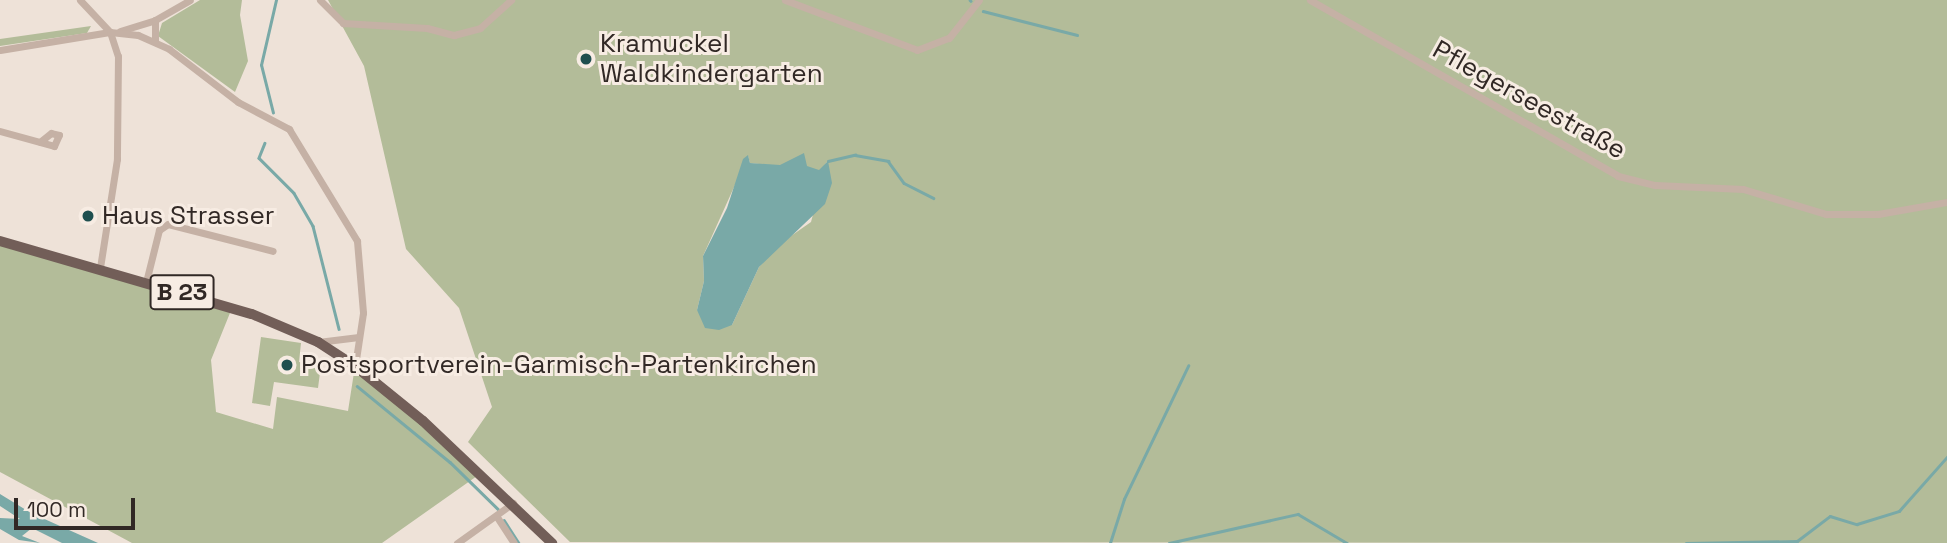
<!DOCTYPE html>
<meta charset="utf-8">
<style>
body{margin:0}
#map{position:relative;width:1947px;height:543px;overflow:hidden;background:#eee2d8;font-family:"Space Grotesk",sans-serif}
div>[style]{position:absolute}
.green>*{inset:0;background:#b3bc99}
.water>*{inset:0;background:#79a9a7}
.stream>*{height:2.5px;margin:-1.25px;padding:0 1.25px;transform-origin:1.25px;border-radius:1.25px;background:#79a9a7}
.street>*{height:7px;margin:-3.5px;padding:0 3.5px;transform-origin:3.5px;border-radius:3.5px;background:#c5b1a5}
.primary>*{height:10px;margin:-5px;padding:0 5px;transform-origin:5px;border-radius:5px;background:#725e58}
.dots>*{width:19px;height:19px;translate:-50% -50%;box-sizing:border-box;border:4px solid #f7ece3;border-radius:50%}
span{translate:-50% -50%;white-space:nowrap;text-align:center;line-height:1.15;-webkit-text-stroke:6px #f7ece3;paint-order:stroke}
.shield-label span{padding:2px 5px;background:#f7ece3;border:2px solid;border-radius:5px;-webkit-text-stroke-width:0}
.shield-label{font-size:24px;color:#312825;font-weight:700}
.poi-label{font-size:26px;color:#312825}
.left{translate:0 -50%;text-align:left}
.street-label{font-size:26px;color:#312825}
.scale{position:absolute;left:14px;top:498px;width:121px;height:32px;box-sizing:border-box;border:4px solid #312825;border-top:0;padding-left:9px;font-size:21px;line-height:24px;white-space:nowrap;color:#312825;-webkit-text-stroke:5px #f7ece3;paint-order:stroke}
</style>
<div id="map">
<div class="green">
<div style="clip-path:polygon(200px 0,242px 0,240px 15px,248px 61px,235px 92px,158px 36px,162px 23px)"></div>
<div style="clip-path:polygon(evenodd,328px 0,1947px 0,1947px 543px,570px 542px,468px 442px,492px 407px,459px 308px,406px 249px,364px 66px,328px 0,748px 156px,750px 163px,820px 171px,827px 162px,811px 222px,778px 245px,759px 267px,732px 325px,697px 310px,704px 281px,703px 256px,748px 156px)"></div>
<div style="clip-path:polygon(91px 26px,87px 33px,0 46px,0 39px)"></div>
<div style="clip-path:polygon(0 242px,232px 308px,211px 360px,216px 412px,273px 429px,277px 397px,348px 411px,355px 366px,477px 476px,382px 543px,132px 543px,0 472px)"></div>
<div style="clip-path:polygon(261px 337px,301px 343px,299px 362px,321px 365px,318px 388px,274px 382px,270px 406px,252px 403px)"></div>
</div>
<div class="water">
<div style="clip-path:polygon(804px 153px,807px 166px,819px 170px,828px 161px,832px 183px,825px 204px,759px 267px,732px 325px,719px 330px,705px 328px,697px 310px,704px 281px,703px 256px,727px 208px,743px 159px,748px 155px,750px 163px,780px 165px)"></div>
<div style="clip-path:polygon(0 494px,31px 513px,98px 543px,62px 543px,32px 528px,22px 536px,40px 543px,19px 540px,0 529px,0 518px,20px 519px,0 506px)"></div>
</div>
<div class="stream">
<div style="left:970px;top:0;width:1px;rotate:45deg"></div>
<div style="left:983px;top:11px;width:97px;rotate:14.3deg"></div>
<div style="left:273px;top:113px;width:49px;rotate:-104deg"></div>
<div style="left:261px;top:65px;width:67px;rotate:-77deg"></div>
<div style="left:265px;top:143px;width:16px;rotate:112deg"></div>
<div style="left:259px;top:158px;width:49px;rotate:45deg"></div>
<div style="left:294px;top:193px;width:38px;rotate:60deg"></div>
<div style="left:313px;top:226px;width:106px;rotate:75.8deg"></div>
<div style="left:828px;top:161px;width:28px;rotate:-13deg"></div>
<div style="left:855px;top:155px;width:34px;rotate:10deg"></div>
<div style="left:888px;top:161px;width:27px;rotate:54deg"></div>
<div style="left:904px;top:183px;width:33px;rotate:27deg"></div>
<div style="left:357px;top:386px;width:120px;rotate:39.3deg"></div>
<div style="left:450px;top:462px;width:67px;rotate:44.4deg"></div>
<div style="left:504px;top:520px;width:27px;rotate:57deg"></div>
<div style="left:1110px;top:543px;width:46px;rotate:-72.3deg"></div>
<div style="left:1124px;top:499px;width:148px;rotate:-64.3deg"></div>
<div style="left:1169px;top:543px;width:132px;rotate:-12.7deg"></div>
<div style="left:1298px;top:514px;width:57px;rotate:30.6deg"></div>
<div style="left:1686px;top:543px;width:111px;rotate:-1deg"></div>
<div style="left:1797px;top:541px;width:41px;rotate:-37.1deg"></div>
<div style="left:1830px;top:516px;width:28px;rotate:17deg"></div>
<div style="left:1857px;top:524px;width:44px;rotate:-17.2deg"></div>
<div style="left:1899px;top:511px;width:72px;rotate:-48.4deg"></div>
</div>
<div class="street">
<div style="left:80px;top:0;width:44px;rotate:46.8deg"></div>
<div style="left:110px;top:32px;width:25px;rotate:72deg"></div>
<div style="left:118px;top:56px;width:103px;rotate:90.6deg"></div>
<div style="left:117px;top:159px;width:110px;rotate:98.9deg"></div>
<div style="left:320px;top:0;width:33px;rotate:45deg"></div>
<div style="left:343px;top:23px;width:84px;rotate:3.4deg"></div>
<div style="left:427px;top:28px;width:28px;rotate:15deg"></div>
<div style="left:454px;top:35px;width:27px;rotate:-15deg"></div>
<div style="left:480px;top:28px;width:42px;rotate:-42.1deg"></div>
<div style="left:785px;top:0;width:141px;rotate:20.7deg"></div>
<div style="left:917px;top:50px;width:34px;rotate:-21deg"></div>
<div style="left:949px;top:38px;width:48px;rotate:-51.7deg"></div>
<div style="left:1310px;top:0;width:355px;rotate:29.7deg"></div>
<div style="left:1618px;top:176px;width:38px;rotate:14deg"></div>
<div style="left:1655px;top:185px;width:88px;rotate:2.6deg"></div>
<div style="left:1743px;top:189px;width:87px;rotate:16.8deg"></div>
<div style="left:1826px;top:214px;width:52px"></div>
<div style="left:1878px;top:214px;width:70px;rotate:-9.9deg"></div>
<div style="left:155px;top:20px;width:21px;rotate:90deg"></div>
<div style="left:120px;top:31px;width:37px;rotate:-17deg"></div>
<div style="left:155px;top:20px;width:40px;rotate:-29.7deg"></div>
<div style="left:0;top:50px;width:111px;rotate:-9.3deg"></div>
<div style="left:110px;top:32px;width:28px;rotate:6deg"></div>
<div style="left:138px;top:35px;width:34px;rotate:24deg"></div>
<div style="left:169px;top:49px;width:87px;rotate:37.5deg"></div>
<div style="left:238px;top:102px;width:58px;rotate:27.9deg"></div>
<div style="left:289px;top:129px;width:131px;rotate:58.7deg"></div>
<div style="left:357px;top:241px;width:72px;rotate:85.2deg"></div>
<div style="left:363px;top:313px;width:54px;rotate:98.6deg"></div>
<div style="left:0;top:131px;width:56px;rotate:15.5deg"></div>
<div style="left:54px;top:146px;width:12px;rotate:-66deg"></div>
<div style="left:59px;top:135px;width:8px;rotate:-166deg"></div>
<div style="left:51px;top:133px;width:14px;rotate:141deg"></div>
<div style="left:146px;top:282px;width:54px;rotate:-76deg"></div>
<div style="left:159px;top:230px;width:11px;rotate:-34deg"></div>
<div style="left:168px;top:224px;width:108px;rotate:14.4deg"></div>
<div style="left:318px;top:342px;width:41px;rotate:-7deg"></div>
<div style="left:497px;top:517px;width:31px;rotate:57deg"></div>
<div style="left:457px;top:543px;width:69px;rotate:-35.5deg"></div>
</div>
<div class="primary">
<div style="left:0;top:241px;width:262px;rotate:16.2deg"></div>
<div style="left:252px;top:314px;width:72px;rotate:23deg"></div>
<div style="left:318px;top:342px;width:44px;rotate:33deg"></div>
<div style="left:355px;top:366px;width:87px;rotate:39deg"></div>
<div style="left:423px;top:421px;width:178px;rotate:43.4deg"></div>
</div>
<div class="dots">
<div style="left:586px;top:59px;background:#1f4f4f"></div>
<div style="left:88px;top:216px;background:#1f4f4f"></div>
<div style="left:287px;top:365px;background:#1f4f4f"></div>
</div>
<div class="shield-label">
<span style="left:182px;top:292px">B 23</span>
</div>
<div class="poi-label">
<span class="left" style="left:600px;top:59px">Kramuckel<br>Waldkindergarten</span>
<span class="left" style="left:102px;top:216px">Haus Strasser</span>
<span class="left" style="left:301px;top:365px">Postsportverein-Garmisch-Partenkirchen</span>
</div>
<div class="street-label">
<span style="left:1529px;top:100px;rotate:29deg">Pflegerseestraße</span>
</div>
<div class="scale">100 m</div>
</div>
